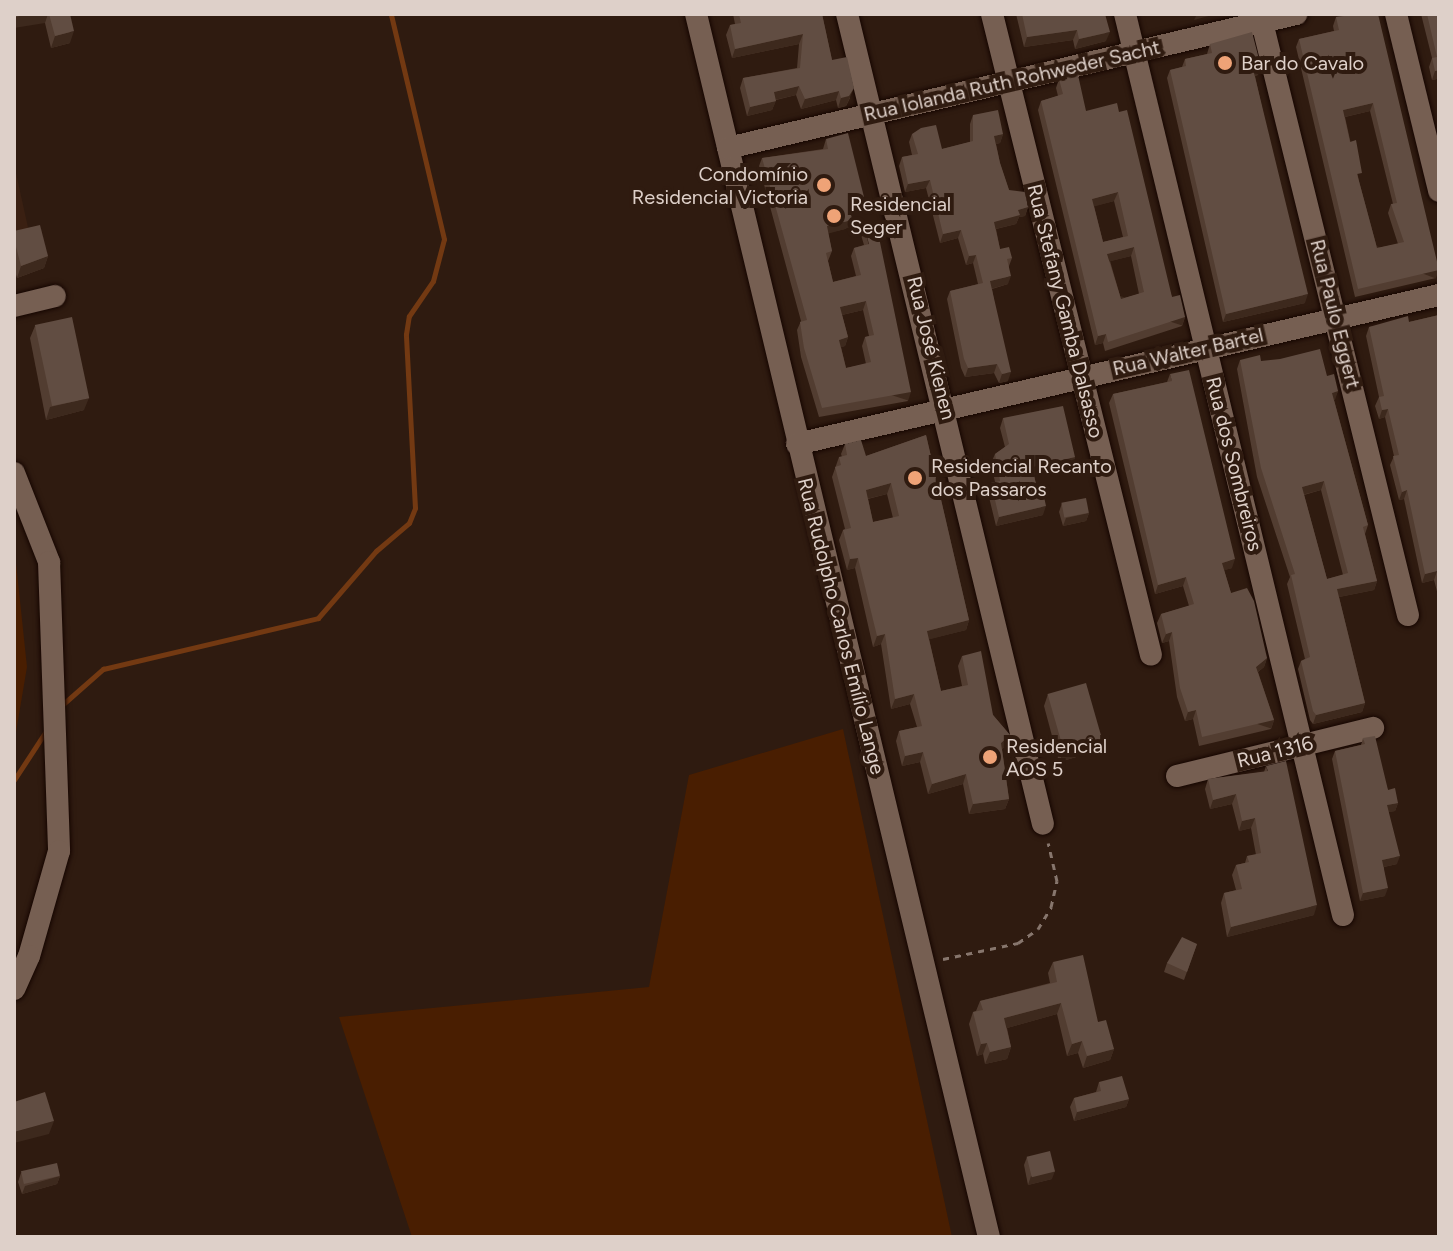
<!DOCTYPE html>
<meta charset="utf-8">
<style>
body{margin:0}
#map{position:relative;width:1453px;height:1251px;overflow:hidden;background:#2f1b10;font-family:Figtree,sans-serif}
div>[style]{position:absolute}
.built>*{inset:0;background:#3a2012}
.green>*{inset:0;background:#491e01}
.stream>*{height:5px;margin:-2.5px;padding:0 2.5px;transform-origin:2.5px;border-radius:2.5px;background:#733912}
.path>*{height:3px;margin-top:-1.5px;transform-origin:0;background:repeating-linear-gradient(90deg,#87766d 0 6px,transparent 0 12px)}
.roads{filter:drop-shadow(0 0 2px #160600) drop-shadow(0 0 2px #160600)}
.minor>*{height:22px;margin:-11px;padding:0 11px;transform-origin:11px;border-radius:11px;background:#765f52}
.wall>*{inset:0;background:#523d31}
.shaded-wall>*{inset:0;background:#3d291d;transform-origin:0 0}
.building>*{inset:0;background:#614d42;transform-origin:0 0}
.dots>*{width:22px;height:22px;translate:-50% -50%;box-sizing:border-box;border:4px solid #2f1b10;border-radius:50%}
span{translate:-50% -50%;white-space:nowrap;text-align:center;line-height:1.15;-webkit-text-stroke:8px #2f1b10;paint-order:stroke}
.poi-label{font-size:20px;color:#ded0c9}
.left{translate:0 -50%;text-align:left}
.right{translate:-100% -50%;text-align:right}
.street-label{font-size:20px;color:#ded0c9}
.frame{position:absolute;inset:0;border:16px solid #ded0c9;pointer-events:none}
</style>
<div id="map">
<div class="built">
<div style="clip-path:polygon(14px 164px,29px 232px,14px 235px)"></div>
</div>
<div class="green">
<div style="clip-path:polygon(14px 544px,27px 667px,14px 744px)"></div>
<div style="clip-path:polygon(843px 729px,952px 1237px,412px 1237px,339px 1017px,649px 987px,689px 775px)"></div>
</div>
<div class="stream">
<div style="left:62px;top:705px;width:55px;rotate:-41.3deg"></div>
<div style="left:103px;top:669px;width:221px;rotate:-13.3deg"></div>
<div style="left:318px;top:618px;width:89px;rotate:-49.1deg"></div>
<div style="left:376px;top:551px;width:43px;rotate:-40.3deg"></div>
<div style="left:409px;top:523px;width:16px;rotate:-68deg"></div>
<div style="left:415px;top:508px;width:174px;rotate:-93deg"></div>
<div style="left:406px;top:334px;width:18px;rotate:-81deg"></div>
<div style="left:409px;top:316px;width:42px;rotate:-55.6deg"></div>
<div style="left:433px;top:281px;width:43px;rotate:-75.3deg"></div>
<div style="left:444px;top:239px;width:231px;rotate:-103.3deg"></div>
<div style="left:14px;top:780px;width:59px;rotate:-56.9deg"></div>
</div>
<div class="path">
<div style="left:943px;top:959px;width:77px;rotate:-12deg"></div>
<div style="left:1018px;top:943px;width:24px;rotate:-35deg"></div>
<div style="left:1038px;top:929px;width:26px;rotate:-59deg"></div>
<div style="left:1051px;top:907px;width:27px;rotate:-77deg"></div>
<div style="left:1057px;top:881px;width:39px;rotate:-103deg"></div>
</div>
<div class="roads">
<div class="minor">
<div style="left:696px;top:14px;width:1258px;rotate:76.53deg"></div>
<div style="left:847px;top:14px;width:833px;rotate:76.4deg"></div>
<div style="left:992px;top:14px;width:660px;rotate:76.07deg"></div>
<div style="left:1125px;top:14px;width:927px;rotate:76.4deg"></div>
<div style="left:1260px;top:14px;width:619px;rotate:76.17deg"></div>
<div style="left:1396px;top:14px;width:182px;rotate:76.3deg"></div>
<div style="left:728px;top:148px;width:584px;rotate:-13.27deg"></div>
<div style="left:14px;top:306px;width:42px;rotate:-13.7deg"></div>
<div style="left:797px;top:444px;width:659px;rotate:-13.07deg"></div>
<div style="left:14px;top:473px;width:96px;rotate:68.5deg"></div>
<div style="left:49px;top:562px;width:289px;rotate:88deg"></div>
<div style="left:59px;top:851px;width:109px;rotate:105.9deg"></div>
<div style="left:29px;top:956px;width:36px;rotate:114deg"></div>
<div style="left:1177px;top:776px;width:202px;rotate:-13.8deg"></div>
</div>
</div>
<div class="wall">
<div style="clip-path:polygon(14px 14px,70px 14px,70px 43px,51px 48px,45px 23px)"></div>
<div style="clip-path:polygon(733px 14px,822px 14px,832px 60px,850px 98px,846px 106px,838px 108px,836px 100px,801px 109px,796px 95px,776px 100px,772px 110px,747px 116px,740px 88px,743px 78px,797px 68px,799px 44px,732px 58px,726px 35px,730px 25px,735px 24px)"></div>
<div style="clip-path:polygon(1016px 14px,1105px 14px,1106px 41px,1075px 49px,1073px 40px,1024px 47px)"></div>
<div style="clip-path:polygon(evenodd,1360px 14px,1436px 278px,1355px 297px,1296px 47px,1299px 39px,1334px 31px,1333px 26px,1336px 17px,1360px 14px,1370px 111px,1393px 204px,1391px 204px,1388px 213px,1398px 244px,1377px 248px,1359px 181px,1345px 117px,1370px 111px)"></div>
<div style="clip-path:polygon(1421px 14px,1439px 14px,1439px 87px,1437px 79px,1432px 80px,1429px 67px,1432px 58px)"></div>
<div style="clip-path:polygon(1210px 44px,1258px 75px,1255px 76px,1305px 303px,1223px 322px,1167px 78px,1170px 70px,1182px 67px,1185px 59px,1207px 54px)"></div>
<div style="clip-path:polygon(evenodd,1059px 79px,1086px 111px,1172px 297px,1185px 317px,1182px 326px,1105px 351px,1103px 343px,1095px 345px,1038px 110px,1041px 101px,1058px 96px,1056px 88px,1059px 79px,1114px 201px,1123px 237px,1103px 242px,1094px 206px,1114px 201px,1059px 79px,1131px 256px,1139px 294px,1121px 299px,1110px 261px,1131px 256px)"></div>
<div style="clip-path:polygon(973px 115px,1003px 134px,1000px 143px,996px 144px,1000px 163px,1009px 190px,1028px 207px,1025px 216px,1019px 217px,1016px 224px,996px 229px,1000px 249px,1012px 258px,1009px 266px,1008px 284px,992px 289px,1008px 381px,999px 383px,994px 373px,965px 377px,961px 368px,947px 299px,950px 291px,978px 284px,973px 263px,966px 265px,958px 238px,940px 243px,926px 188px,905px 192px,899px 166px,902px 157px,912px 155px,909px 142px,912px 134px,942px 149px,970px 142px,970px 124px)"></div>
<div style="clip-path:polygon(evenodd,826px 139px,861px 206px,850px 208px,852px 220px,849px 228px,828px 233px,832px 251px,828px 261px,833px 282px,856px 276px,851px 256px,854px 248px,864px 245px,861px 235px,864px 226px,908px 401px,819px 417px,801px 357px,797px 330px,801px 321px,759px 166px,762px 158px,823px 149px,826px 139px,863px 310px,869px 336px,865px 337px,862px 346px,866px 364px,846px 368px,841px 347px,845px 346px,848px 337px,842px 315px,863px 310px)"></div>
<div style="clip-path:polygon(14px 231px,48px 256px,44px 268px,17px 278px,14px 268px)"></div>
<div style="clip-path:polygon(1439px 315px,1439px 599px,1434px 580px,1422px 583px,1404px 499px,1399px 500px,1390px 465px,1394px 456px,1385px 417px,1379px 419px,1375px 406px,1379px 397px,1366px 336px,1369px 327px,1409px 322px)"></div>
<div style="clip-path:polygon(35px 326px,84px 410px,46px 420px,30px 338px)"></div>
<div style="clip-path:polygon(evenodd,1240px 360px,1261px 361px,1327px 376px,1338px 391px,1334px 400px,1368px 525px,1365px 534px,1377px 581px,1374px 590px,1339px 597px,1365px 703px,1362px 712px,1313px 724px,1310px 720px,1298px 669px,1301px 661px,1305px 659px,1287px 584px,1290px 577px,1257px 477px,1237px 369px,1240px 360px,1321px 490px,1343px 575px,1327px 579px,1304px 495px,1321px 490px)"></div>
<div style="clip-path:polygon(1170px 374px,1232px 568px,1224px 570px,1231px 593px,1267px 658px,1264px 667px,1258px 672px,1274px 720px,1271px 729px,1199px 746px,1193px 719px,1185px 721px,1177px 697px,1169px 641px,1162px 643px,1157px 623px,1161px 614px,1189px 606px,1183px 586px,1155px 594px,1109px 403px,1113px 394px,1167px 382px)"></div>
<div style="clip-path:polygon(1003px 418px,1075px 457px,1072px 466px,1034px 475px,1043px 515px,996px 526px,988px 493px,991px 483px,995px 482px,991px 463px,995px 454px,1005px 447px,1000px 428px)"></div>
<div style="clip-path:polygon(evenodd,926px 435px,969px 620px,966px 630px,929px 639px,941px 691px,962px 686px,958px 666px,962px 656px,993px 715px,1010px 735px,1006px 745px,1002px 749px,1009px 799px,1005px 809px,969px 814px,963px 784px,928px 794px,920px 762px,902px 766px,896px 741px,899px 731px,917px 727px,910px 704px,891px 709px,881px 644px,873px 647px,855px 568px,847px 570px,839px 540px,843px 530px,845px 529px,832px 477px,839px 457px,842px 457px,841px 454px,845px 444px,866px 456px,926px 435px,887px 494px,893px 518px,873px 522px,868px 499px,887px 494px)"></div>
<div style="clip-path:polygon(1062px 503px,1089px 513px,1086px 521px,1063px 526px,1059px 512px)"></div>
<div style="clip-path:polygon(1048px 694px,1102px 739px,1097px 751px,1059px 762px,1044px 706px)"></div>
<div style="clip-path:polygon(1363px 738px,1388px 790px,1398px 803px,1395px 811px,1388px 812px,1397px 864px,1384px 867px,1385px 896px,1360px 901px,1332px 759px,1335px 751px,1361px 745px)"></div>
<div style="clip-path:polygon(1266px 766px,1314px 915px,1227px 937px,1221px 903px,1224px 893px,1236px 890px,1232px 875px,1236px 865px,1245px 863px,1247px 856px,1256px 855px,1251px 828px,1239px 831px,1232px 804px,1210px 809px,1205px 789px,1208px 779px,1264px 772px)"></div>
<div style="clip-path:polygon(1197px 944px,1184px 980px,1164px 972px,1167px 963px)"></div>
<div style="clip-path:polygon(1053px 962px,1098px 1022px,1114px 1049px,1110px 1060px,1083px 1068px,1078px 1053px,1067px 1056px,1057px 1014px,1007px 1028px,1011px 1047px,1007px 1059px,985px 1064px,983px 1054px,977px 1056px,969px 1024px,973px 1012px,976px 1011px,980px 1001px,1050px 983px,1048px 973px)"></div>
<div style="clip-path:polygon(1099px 1082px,1129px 1099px,1126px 1107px,1074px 1121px,1070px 1107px,1074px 1098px,1096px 1092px)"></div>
<div style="clip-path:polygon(1027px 1157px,1052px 1179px,1028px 1185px,1024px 1165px)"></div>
<div style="clip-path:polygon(21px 1173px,60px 1176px,57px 1184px,22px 1194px,18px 1182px)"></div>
</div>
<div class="shaded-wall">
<div style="clip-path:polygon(32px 14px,48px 14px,45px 23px,14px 28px,14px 17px)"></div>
<div style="clip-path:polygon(1197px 14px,1216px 14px,1194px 20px)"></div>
<div style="clip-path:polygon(1077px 30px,1073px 40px,1024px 47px,1027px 37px)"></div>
<div style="clip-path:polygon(74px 31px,70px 43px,51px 48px,55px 36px)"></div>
<div style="clip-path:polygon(1110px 32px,1106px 41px,1075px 49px,1079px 39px)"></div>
<div style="clip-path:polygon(803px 34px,799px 44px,732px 58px,735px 49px)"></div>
<div style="clip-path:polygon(1261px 67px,1258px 75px,1250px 77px,1253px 69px)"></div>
<div style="clip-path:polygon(1439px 70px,1437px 79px,1432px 80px,1435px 71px)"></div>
<div style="clip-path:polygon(799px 86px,796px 95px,770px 101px,774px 92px)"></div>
<div style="clip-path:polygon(854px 88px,846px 106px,838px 108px,841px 98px)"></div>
<div style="clip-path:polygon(839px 91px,836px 100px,801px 109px,805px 99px)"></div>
<div style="clip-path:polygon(776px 101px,772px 110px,747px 116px,750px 107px)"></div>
<div style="clip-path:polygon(1373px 103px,1370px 111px,1340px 118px,1343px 110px)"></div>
<div style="clip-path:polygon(1003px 134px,1000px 143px,991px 145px,994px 136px)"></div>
<div style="clip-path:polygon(930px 180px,926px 188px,905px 192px,908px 184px)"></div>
<div style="clip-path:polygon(1118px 192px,1114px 201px,1089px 208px,1092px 199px)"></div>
<div style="clip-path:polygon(864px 197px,861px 206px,845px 210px,848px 201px)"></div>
<div style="clip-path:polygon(1028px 207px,1025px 216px,1019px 217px,1016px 224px,991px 230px,994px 222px,1018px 210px)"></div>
<div style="clip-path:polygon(852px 220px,849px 228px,823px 235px,827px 226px)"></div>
<div style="clip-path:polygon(961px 230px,958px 238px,940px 243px,943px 234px)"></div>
<div style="clip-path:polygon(1134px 247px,1131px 256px,1104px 263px,1107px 254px)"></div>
<div style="clip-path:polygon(976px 255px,973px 263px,966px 265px,969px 256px)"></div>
<div style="clip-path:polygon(48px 256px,44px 268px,17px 278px,21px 266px)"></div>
<div style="left:1439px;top:270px;width:9px;height:83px;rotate:111deg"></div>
<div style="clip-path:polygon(1011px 276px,1008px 284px,987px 290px,990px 281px)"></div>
<div style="clip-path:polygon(1308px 294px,1305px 303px,1223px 322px,1226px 314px)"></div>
<div style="clip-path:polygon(866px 301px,863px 310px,837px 316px,840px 307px)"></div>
<div style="left:1185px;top:317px;width:9px;height:81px;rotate:108deg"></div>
<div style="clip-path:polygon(1106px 334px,1103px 343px,1095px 345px,1098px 336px)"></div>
<div style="clip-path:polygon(848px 337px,845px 346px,836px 349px,839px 340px)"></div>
<div style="clip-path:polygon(997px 364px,994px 373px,965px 377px,968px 368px)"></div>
<div style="clip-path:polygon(1011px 372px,1008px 381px,999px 383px,1002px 374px)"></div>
<div style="clip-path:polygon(1338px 391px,1335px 400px,1328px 401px,1332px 393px)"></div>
<div style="left:911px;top:392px;width:9px;height:90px;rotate:108deg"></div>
<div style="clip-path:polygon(89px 398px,84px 410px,46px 420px,50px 407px)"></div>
<div style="clip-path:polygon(1388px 409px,1385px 417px,1379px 419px,1382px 410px)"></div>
<div style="clip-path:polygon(1075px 457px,1072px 466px,1029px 476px,1032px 467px)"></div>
<div style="clip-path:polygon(1324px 481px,1321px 490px,1298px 496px,1302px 487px)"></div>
<div style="clip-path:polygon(891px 483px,887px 494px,862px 500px,866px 490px)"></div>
<div style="clip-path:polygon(1407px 490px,1404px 499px,1399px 500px,1402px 492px)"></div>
<div style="clip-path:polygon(1046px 506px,1043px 515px,996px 526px,999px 517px)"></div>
<div style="clip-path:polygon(1089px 513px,1086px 521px,1063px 526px,1066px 518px)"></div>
<div style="clip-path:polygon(858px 558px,855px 568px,847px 570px,850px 559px)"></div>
<div style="clip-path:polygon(1235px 559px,1232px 568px,1219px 572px,1222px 563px)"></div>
<div style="clip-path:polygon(1437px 571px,1434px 580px,1422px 583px,1425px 574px)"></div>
<div style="clip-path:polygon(1186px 577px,1183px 586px,1155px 594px,1158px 585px)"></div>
<div style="clip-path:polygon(1377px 581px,1374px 590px,1334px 598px,1337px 589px)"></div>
<div style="clip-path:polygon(969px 620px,966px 630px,923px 641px,927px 631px)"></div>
<div style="clip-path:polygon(1172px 632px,1169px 641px,1162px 643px,1166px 634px)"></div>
<div style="clip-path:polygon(885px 634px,881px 644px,873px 647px,877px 636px)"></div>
<div style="clip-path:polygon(1267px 658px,1264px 667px,1253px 676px,1256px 667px)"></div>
<div style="clip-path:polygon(914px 694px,910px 704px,891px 709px,895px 699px)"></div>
<div style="clip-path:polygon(1365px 703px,1362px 712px,1313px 724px,1316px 715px)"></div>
<div style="clip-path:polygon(1196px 710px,1193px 719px,1185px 721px,1188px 712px)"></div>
<div style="left:1274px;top:720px;width:9px;height:74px;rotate:108deg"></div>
<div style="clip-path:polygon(1010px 735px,1006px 745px,997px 753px,1001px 743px)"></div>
<div style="clip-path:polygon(1102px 739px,1097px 751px,1059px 762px,1064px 750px)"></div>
<div style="clip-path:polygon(923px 752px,920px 762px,902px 766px,905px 756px)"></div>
<div style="clip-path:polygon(966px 774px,963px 784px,928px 794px,932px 784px)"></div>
<div style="clip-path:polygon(1236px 794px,1232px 804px,1210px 809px,1213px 800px)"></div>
<div style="clip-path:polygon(1009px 799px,1005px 809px,969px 814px,973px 804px)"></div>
<div style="clip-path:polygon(1398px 803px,1395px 811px,1384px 813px,1387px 805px)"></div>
<div style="clip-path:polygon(1255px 818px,1251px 828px,1239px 831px,1242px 821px)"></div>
<div style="clip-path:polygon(1400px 856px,1397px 864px,1379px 868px,1382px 860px)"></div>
<div style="clip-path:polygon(1388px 888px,1385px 896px,1360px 901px,1363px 893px)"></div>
<div style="clip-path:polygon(1317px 905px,1314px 915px,1227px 937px,1231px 927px)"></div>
<div style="clip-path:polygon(1061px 1003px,1057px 1014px,1000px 1030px,1004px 1018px)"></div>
<div style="clip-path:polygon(1082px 1041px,1078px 1053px,1067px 1056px,1072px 1044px)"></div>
<div style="clip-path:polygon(987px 1043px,983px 1054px,977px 1056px,981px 1044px)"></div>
<div style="clip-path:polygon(1011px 1047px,1007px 1059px,985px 1064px,990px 1052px)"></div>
<div style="clip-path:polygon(1114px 1049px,1110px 1060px,1083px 1068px,1087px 1056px)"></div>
<div style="clip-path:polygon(1129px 1099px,1126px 1107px,1074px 1121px,1077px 1112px)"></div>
<div style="clip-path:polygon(54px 1121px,49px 1134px,14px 1143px,14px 1132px)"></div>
<div style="clip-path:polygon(1055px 1171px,1052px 1179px,1028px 1185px,1031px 1176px)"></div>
<div style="clip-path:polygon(60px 1176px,57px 1184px,22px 1194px,25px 1186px)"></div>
</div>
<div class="building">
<div style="clip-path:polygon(14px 14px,32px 14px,14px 17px)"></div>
<div style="clip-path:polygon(49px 14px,70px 14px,74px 31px,55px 36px)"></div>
<div style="clip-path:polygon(739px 14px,822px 14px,832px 60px,847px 57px,854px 88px,849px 96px,841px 98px,839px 91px,805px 99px,799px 86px,774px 92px,776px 101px,750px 107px,743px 78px,800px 68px,803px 34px,735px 49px,730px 25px,741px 23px)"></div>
<div style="clip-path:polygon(1022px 14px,1105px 14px,1110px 32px,1079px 39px,1077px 30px,1027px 37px)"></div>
<div style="clip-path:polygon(evenodd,1360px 14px,1378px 14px,1439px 270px,1358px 289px,1299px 39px,1339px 30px,1336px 17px,1360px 14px,1373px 103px,1397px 203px,1391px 204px,1404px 242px,1377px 248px,1357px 174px,1362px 173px,1356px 140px,1350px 142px,1343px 110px,1373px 103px)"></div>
<div style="clip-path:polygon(1427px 14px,1439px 14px,1439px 70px,1435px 71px,1432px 58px,1437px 57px)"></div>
<div style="clip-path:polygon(1252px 32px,1261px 67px,1253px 69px,1308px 294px,1226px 314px,1170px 70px,1186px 66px,1185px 59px,1212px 53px,1210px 44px)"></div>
<div style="clip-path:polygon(evenodd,1078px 75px,1086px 111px,1117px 103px,1119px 112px,1127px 110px,1172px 297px,1180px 295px,1185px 317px,1108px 342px,1106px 334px,1098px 336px,1041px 101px,1063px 94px,1059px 79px,1078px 75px,1118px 192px,1128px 236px,1103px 242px,1092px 199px,1118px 192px,1078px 75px,1134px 247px,1144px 292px,1121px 299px,1107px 254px,1134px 247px)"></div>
<div style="clip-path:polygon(998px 110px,1003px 134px,994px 136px,1000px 163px,1009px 190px,1025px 192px,1028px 207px,1018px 210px,1020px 215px,994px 222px,1000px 249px,1009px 247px,1012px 258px,1007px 259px,1011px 276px,990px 281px,1011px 372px,1002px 374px,997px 364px,968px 368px,964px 359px,950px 291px,983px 283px,976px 255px,969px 256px,961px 230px,943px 234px,930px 180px,908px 184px,902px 157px,918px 154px,912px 134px,921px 128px,936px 125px,942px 149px,973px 141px,973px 115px)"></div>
<div style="clip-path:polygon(evenodd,848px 133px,864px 197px,848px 201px,852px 220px,827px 226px,832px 251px,826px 253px,833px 282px,861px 275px,854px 248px,869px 244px,864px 226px,876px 223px,911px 392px,822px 408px,804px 348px,800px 322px,807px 320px,762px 158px,828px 149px,826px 139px,848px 133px,866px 301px,874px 335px,865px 337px,871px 362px,846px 368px,839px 340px,848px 337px,840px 307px,866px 301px)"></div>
<div style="clip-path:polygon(40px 225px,48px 256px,21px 266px,14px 239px,14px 231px)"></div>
<div style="clip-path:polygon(1439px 315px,1439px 577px,1437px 571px,1425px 574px,1407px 490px,1402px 492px,1393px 456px,1399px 455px,1388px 409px,1382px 410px,1379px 397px,1384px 396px,1369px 327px,1408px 316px,1409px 322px)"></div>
<div style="left:72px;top:317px;width:83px;height:38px;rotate:78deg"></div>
<div style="clip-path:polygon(evenodd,1320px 349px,1327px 376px,1334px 374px,1338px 391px,1332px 393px,1368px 525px,1363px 527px,1377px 581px,1337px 589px,1365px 703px,1316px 715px,1313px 711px,1301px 661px,1310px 657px,1291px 575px,1295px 574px,1261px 468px,1240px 360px,1260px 355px,1261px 361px,1280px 359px,1320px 349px,1324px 481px,1348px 573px,1327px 579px,1302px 487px,1324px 481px)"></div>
<div style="clip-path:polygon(1189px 370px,1235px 559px,1222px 563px,1231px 593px,1247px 588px,1254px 601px,1267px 658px,1256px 667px,1274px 720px,1202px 737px,1196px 710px,1188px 712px,1180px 688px,1172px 632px,1166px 634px,1161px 614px,1194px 604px,1186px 577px,1158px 585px,1113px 394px,1172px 381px,1170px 374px)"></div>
<div style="clip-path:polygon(1063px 406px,1075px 457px,1032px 467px,1038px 493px,1043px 492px,1046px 506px,999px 517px,991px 483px,1000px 481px,995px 454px,1009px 444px,1003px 418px)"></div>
<div style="clip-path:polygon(evenodd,926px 435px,969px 620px,927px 631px,941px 691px,968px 685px,962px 656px,981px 651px,993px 715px,1010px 735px,1001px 743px,1009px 799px,973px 804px,966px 774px,932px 784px,923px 752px,905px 756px,899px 731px,922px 726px,914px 694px,895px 699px,885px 634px,877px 636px,858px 558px,850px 559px,843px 530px,851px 528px,835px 467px,841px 465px,839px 457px,847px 455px,845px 444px,861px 440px,866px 456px,926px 435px,891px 483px,899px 516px,873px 522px,866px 490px,891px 483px)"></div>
<div style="left:1086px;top:498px;width:15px;height:25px;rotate:79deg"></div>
<div style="left:1086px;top:683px;width:58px;height:40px;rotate:74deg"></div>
<div style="clip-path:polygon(1375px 736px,1388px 790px,1395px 788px,1398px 803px,1387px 805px,1400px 856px,1382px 860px,1388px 888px,1363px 893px,1335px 751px,1365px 744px,1363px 738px)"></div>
<div style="clip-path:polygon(1286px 761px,1317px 905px,1231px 927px,1224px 893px,1242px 889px,1236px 865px,1249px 862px,1247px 856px,1261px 853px,1255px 818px,1242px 821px,1236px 794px,1213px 800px,1208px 779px,1268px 771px,1266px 766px)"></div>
<div style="clip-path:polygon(1182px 937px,1197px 944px,1187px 972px,1167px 963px)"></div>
<div style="clip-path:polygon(1083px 955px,1098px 1022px,1106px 1020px,1114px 1049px,1087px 1056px,1082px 1041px,1072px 1044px,1061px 1003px,1004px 1018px,1011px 1047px,990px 1052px,987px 1043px,981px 1044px,973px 1012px,983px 1010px,980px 1001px,1057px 982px,1053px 962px)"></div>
<div style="clip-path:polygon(1122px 1076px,1129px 1099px,1077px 1112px,1074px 1098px,1101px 1091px,1099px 1082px)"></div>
<div style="clip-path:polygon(45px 1092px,54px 1121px,14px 1132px,14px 1102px)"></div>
<div style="left:1050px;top:1151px;width:21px;height:24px;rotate:76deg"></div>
<div style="left:57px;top:1163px;width:13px;height:37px;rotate:77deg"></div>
</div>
<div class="dots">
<div style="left:1225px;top:63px;background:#efa377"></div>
<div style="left:824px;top:185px;background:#efa377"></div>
<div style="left:834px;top:216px;background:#efa377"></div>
<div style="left:915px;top:478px;background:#efa377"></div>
<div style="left:990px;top:757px;background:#efa377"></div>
</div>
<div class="poi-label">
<span class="left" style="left:1241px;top:63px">Bar do Cavalo</span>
<span class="right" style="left:808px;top:186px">Condomínio<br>Residencial Victoria</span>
<span class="left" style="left:850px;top:216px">Residencial<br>Seger</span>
<span class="left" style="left:931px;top:478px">Residencial Recanto<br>dos Passaros</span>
<span class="left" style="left:1006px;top:758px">Residencial<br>AOS 5</span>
</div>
<div class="street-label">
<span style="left:1012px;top:81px;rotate:-13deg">Rua Iolanda Ruth Rohweder Sacht</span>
<span style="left:1065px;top:311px;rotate:76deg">Rua Stefany Gamba Dalsasso</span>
<span style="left:1335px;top:314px;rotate:76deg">Rua Paulo Eggert</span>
<span style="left:931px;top:348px;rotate:76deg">Rua José Kienen</span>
<span style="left:1188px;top:352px;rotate:-13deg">Rua Walter Bartel</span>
<span style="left:1234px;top:464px;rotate:76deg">Rua dos Sombreiros</span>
<span style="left:841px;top:626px;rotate:76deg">Rua Rudolpho Carlos Emílio Lange</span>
<span style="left:1275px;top:752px;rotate:-14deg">Rua 1316</span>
</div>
<div class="frame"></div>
</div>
